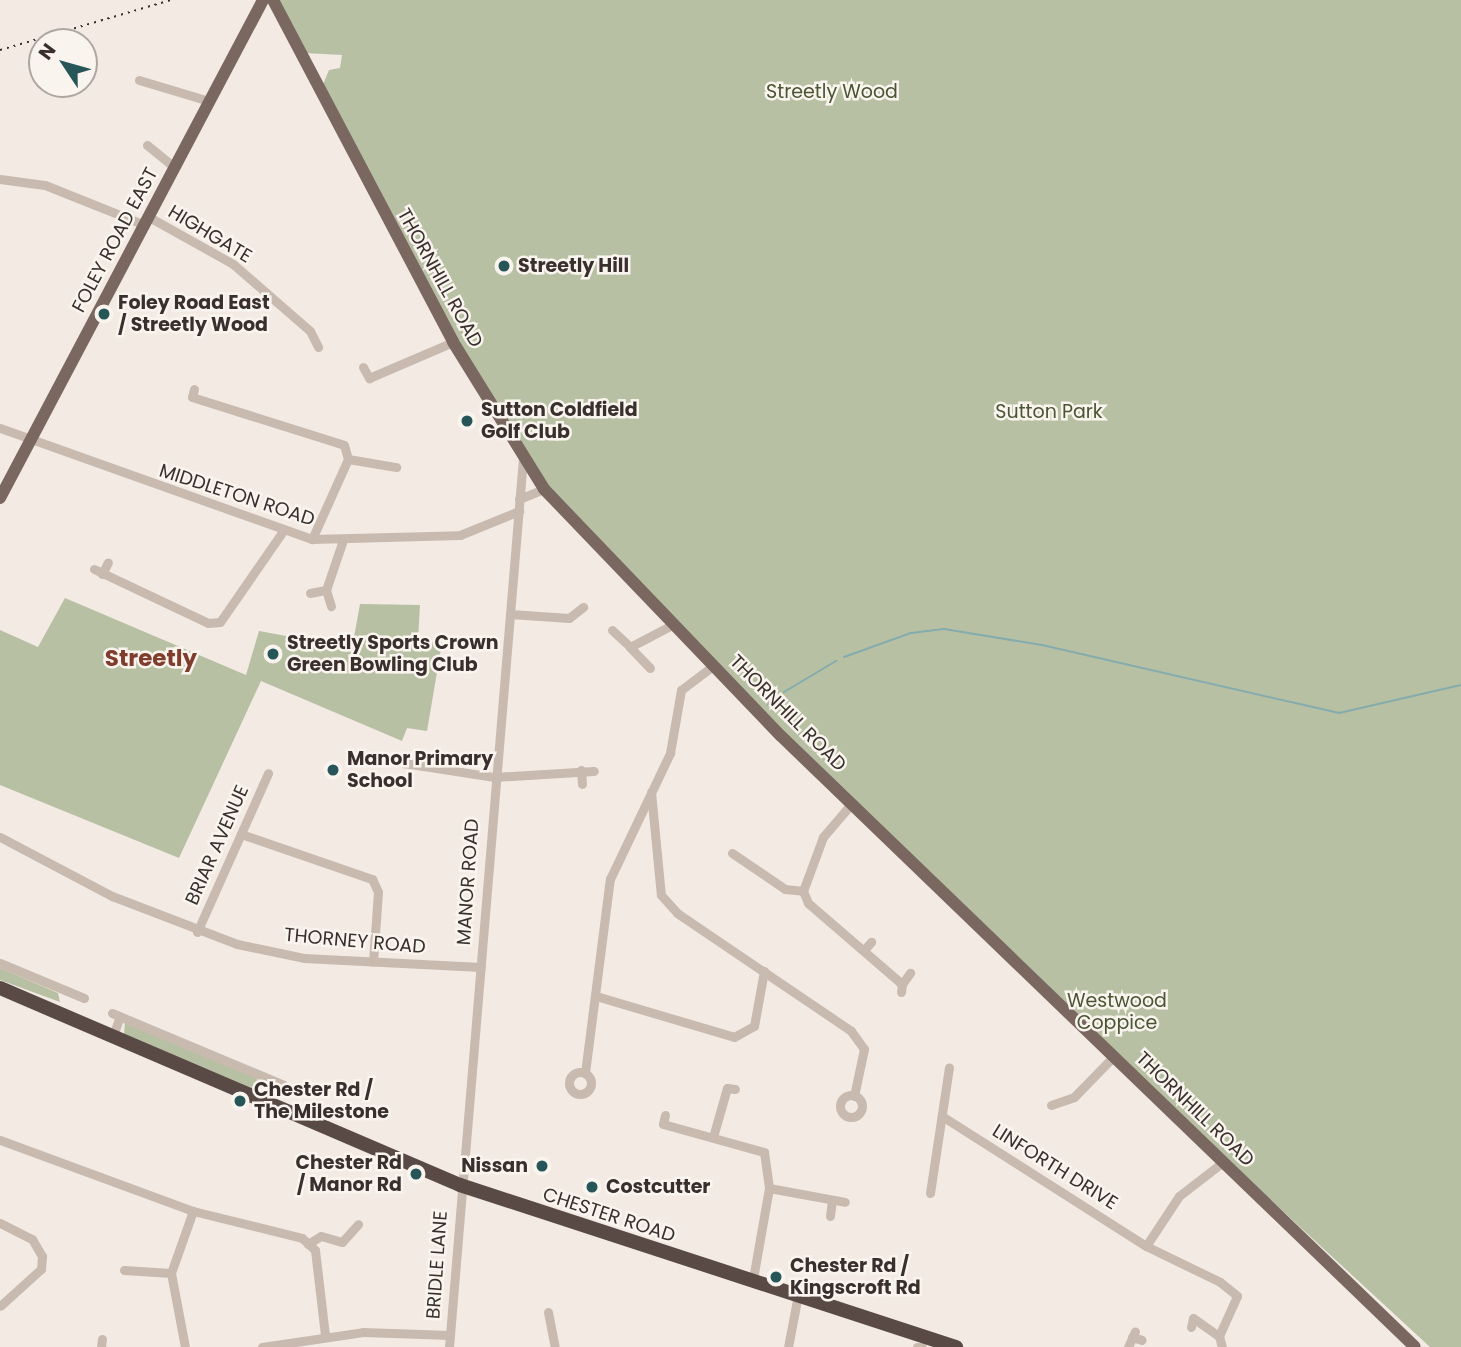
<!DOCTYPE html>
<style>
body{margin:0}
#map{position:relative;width:1461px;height:1347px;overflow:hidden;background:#f2eae3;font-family:Poppins,sans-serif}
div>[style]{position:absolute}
.green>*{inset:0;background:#b8c0a4}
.stream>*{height:2px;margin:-1px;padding:0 1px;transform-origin:1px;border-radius:1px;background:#85acac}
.minor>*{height:9px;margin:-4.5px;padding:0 4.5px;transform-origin:4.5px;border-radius:4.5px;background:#c9bab0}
.minor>.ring{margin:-4.5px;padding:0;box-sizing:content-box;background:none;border:9px solid #c9bab0;border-radius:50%}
.major>*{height:12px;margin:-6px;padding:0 6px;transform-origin:6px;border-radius:6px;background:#796760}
.highway>*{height:14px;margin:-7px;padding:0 7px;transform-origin:7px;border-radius:7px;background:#594a45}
.rail>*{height:2px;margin-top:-1px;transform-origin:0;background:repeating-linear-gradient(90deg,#39302d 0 2px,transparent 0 7px)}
.dots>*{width:19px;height:19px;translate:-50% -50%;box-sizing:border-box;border:4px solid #faf4ef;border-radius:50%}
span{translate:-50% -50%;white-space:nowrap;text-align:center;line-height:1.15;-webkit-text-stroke:5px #faf4ef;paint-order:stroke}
.park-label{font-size:19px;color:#4a5533}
.street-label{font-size:19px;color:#39302d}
.poi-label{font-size:19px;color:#39302d;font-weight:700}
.left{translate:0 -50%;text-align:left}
.right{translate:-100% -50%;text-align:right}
.quarter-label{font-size:23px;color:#803d2e;font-weight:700}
.north{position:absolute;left:28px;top:28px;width:70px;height:70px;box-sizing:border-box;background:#faf4ef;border:2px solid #ada6a1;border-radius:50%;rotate:306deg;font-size:19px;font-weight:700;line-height:28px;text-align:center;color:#39302d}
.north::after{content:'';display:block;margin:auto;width:24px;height:32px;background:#265657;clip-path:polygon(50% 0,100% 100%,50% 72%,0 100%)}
</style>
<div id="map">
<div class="green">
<div style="clip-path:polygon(278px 0,1461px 0,1461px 1347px,1430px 1347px,1223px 1156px,784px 732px,563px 506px,481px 386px,322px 87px,329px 70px,340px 68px,342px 55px,304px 53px)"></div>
<div style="clip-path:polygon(65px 598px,246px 675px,259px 631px,352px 648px,360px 604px,420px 605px,418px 640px,442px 643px,427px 731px,407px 728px,402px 741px,261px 681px,179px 858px,0 785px,0 630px,38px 647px)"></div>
<div style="clip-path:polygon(0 968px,58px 993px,60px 1002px,0 980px)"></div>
<div style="clip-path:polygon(125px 1022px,255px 1077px,260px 1082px,254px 1090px,124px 1035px)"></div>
</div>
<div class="stream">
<div style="left:844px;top:657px;width:71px;rotate:-19.7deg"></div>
<div style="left:911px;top:633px;width:33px;rotate:-7deg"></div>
<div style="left:944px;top:629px;width:99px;rotate:9.3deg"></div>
<div style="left:1042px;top:645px;width:305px;rotate:12.9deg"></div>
<div style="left:1339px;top:713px;width:125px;rotate:-12.9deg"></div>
<div style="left:784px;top:692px;width:61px;rotate:-30.8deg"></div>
<div style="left:768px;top:705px;width:8px;rotate:-40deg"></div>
</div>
<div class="minor">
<div style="left:139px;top:80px;width:73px;rotate:16.7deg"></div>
<div style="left:147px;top:145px;width:36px;rotate:39deg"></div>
<div style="left:0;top:179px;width:45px;rotate:7.6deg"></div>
<div style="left:45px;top:185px;width:108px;rotate:21.8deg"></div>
<div style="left:149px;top:217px;width:96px;rotate:29.2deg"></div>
<div style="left:233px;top:264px;width:102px;rotate:41deg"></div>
<div style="left:310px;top:331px;width:18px;rotate:63deg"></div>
<div style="left:363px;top:367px;width:13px;rotate:61deg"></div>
<div style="left:369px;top:378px;width:91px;rotate:-23.2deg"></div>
<div style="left:194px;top:389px;width:8px;rotate:104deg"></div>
<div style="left:192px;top:397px;width:159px;rotate:17.5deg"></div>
<div style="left:344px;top:445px;width:15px;rotate:74deg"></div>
<div style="left:348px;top:459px;width:88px;rotate:114.2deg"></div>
<div style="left:0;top:428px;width:331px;rotate:19.6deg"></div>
<div style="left:312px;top:539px;width:148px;rotate:-1.5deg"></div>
<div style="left:460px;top:535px;width:64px;rotate:-22.1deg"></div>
<div style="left:348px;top:459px;width:49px;rotate:9.5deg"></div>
<div style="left:519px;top:499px;width:27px;rotate:-22deg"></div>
<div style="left:94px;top:569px;width:126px;rotate:25.3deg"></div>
<div style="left:208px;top:623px;width:12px;rotate:-5deg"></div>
<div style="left:220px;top:622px;width:111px;rotate:-55.3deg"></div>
<div style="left:102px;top:574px;width:13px;rotate:-63deg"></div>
<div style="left:326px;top:590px;width:17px;rotate:73deg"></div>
<div style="left:310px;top:593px;width:16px;rotate:-11deg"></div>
<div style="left:326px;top:590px;width:50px;rotate:-71.2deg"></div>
<div style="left:510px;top:614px;width:59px;rotate:3.9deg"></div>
<div style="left:569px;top:618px;width:18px;rotate:-38deg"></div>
<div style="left:612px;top:630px;width:25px;rotate:43deg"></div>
<div style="left:650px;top:668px;width:29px;rotate:-134deg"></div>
<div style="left:630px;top:647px;width:50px;rotate:-27.6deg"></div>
<div style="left:407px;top:756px;width:8px;rotate:113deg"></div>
<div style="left:404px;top:763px;width:90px;rotate:8.9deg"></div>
<div style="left:493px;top:777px;width:101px;rotate:-3.4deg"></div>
<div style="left:581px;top:770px;width:14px;rotate:86deg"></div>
<div style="left:651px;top:792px;width:103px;rotate:84.5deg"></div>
<div style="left:661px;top:895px;width:24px;rotate:48deg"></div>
<div style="left:677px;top:913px;width:210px;rotate:34.1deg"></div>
<div style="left:851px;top:1031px;width:22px;rotate:54deg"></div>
<div style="left:864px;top:1049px;width:48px;rotate:102deg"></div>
<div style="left:852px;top:803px;width:45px;rotate:130.5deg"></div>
<div style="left:823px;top:837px;width:58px;rotate:110.3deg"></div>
<div style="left:803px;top:891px;width:13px;rotate:67deg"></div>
<div style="left:808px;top:903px;width:124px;rotate:40.8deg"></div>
<div style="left:902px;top:984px;width:8px;rotate:97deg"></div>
<div style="left:241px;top:834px;width:139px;rotate:19deg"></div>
<div style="left:372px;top:879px;width:14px;rotate:65deg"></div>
<div style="left:378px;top:892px;width:70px;rotate:94.1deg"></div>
<div style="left:0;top:837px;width:127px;rotate:27.8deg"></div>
<div style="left:112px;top:896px;width:134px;rotate:21deg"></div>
<div style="left:237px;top:944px;width:68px;rotate:11.8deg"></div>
<div style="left:304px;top:958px;width:177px;rotate:2.9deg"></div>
<div style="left:732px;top:853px;width:64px;rotate:34.2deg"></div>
<div style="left:785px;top:889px;width:18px;rotate:6deg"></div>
<div style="left:197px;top:932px;width:174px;rotate:-65.9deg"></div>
<div style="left:864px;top:950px;width:11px;rotate:-49deg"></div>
<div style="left:0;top:963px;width:91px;rotate:22.6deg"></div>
<div style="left:902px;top:984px;width:14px;rotate:-54deg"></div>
<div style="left:596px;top:996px;width:144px;rotate:16.5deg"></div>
<div style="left:734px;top:1037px;width:23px;rotate:-29deg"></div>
<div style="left:754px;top:1026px;width:56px;rotate:-79.7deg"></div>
<div style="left:112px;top:1013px;width:186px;rotate:22.7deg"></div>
<div style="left:113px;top:1036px;width:21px;rotate:-71deg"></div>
<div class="ring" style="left:569px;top:1072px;width:13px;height:13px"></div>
<div style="left:585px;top:1073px;width:196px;rotate:-82.7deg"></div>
<div style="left:610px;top:879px;width:140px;rotate:-64.5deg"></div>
<div style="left:670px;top:753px;width:64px;rotate:-80.1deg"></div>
<div style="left:681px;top:690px;width:40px;rotate:-37deg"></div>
<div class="ring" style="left:840px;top:1095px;width:13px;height:13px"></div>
<div style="left:1051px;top:1105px;width:24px;rotate:-19deg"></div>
<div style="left:1074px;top:1097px;width:56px;rotate:-45.7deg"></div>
<div style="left:665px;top:1115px;width:9px;rotate:103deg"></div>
<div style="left:663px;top:1124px;width:105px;rotate:15.5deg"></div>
<div style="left:764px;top:1152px;width:36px;rotate:82deg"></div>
<div style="left:769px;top:1188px;width:92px;rotate:100deg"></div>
<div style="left:945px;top:1118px;width:238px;rotate:32.5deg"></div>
<div style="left:1146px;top:1246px;width:82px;rotate:25.9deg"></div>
<div style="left:1220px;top:1282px;width:22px;rotate:39deg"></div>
<div style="left:1237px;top:1296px;width:44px;rotate:114.2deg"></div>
<div style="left:1219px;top:1336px;width:11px;rotate:75deg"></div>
<div style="left:713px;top:1137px;width:51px;rotate:-74.1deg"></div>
<div style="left:727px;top:1088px;width:8px;rotate:7deg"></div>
<div style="left:0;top:1140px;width:206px;rotate:20.2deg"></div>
<div style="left:193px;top:1211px;width:112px;rotate:13.9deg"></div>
<div style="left:302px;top:1238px;width:18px;rotate:43deg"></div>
<div style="left:315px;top:1250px;width:86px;rotate:83.3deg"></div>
<div style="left:769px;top:1188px;width:77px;rotate:10.4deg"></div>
<div style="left:930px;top:1193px;width:127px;rotate:-81.4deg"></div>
<div style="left:830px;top:1216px;width:16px;rotate:-83deg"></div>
<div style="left:0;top:1223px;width:36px;rotate:27deg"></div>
<div style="left:32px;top:1239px;width:20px;rotate:60deg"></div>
<div style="left:42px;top:1256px;width:13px;rotate:94deg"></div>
<div style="left:41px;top:1269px;width:55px;rotate:137.9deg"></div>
<div style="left:308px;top:1244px;width:15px;rotate:-32deg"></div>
<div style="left:321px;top:1236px;width:22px;rotate:16deg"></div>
<div style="left:342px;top:1242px;width:24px;rotate:-48deg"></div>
<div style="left:1146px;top:1246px;width:60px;rotate:-56.6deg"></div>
<div style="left:1179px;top:1196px;width:56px;rotate:-37.7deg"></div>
<div style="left:124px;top:1270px;width:47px;rotate:3.7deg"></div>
<div style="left:548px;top:1312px;width:36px;rotate:79deg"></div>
<div style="left:1191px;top:1327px;width:9px;rotate:-77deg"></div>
<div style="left:1193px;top:1318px;width:32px;rotate:35deg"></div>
<div style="left:1132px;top:1337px;width:10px;rotate:17deg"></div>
<div style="left:101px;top:1347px;width:8px;rotate:-83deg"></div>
<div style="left:185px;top:1347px;width:75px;rotate:-100.7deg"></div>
<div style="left:171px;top:1273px;width:66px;rotate:-70.5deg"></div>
<div style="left:262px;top:1347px;width:102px;rotate:-8.4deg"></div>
<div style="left:363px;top:1332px;width:87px;rotate:2deg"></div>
<div style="left:449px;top:1347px;width:891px;rotate:-85.24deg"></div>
<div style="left:788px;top:1347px;width:53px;rotate:-79.1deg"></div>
<div style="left:917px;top:1347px;width:5px"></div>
<div style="left:1128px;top:1347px;width:17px;rotate:-66deg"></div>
</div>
<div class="major">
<div style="left:273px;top:0;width:386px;rotate:62.2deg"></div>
<div style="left:453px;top:342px;width:173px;rotate:58.2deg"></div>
<div style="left:544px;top:489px;width:342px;rotate:46.2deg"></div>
<div style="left:781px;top:736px;width:880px;rotate:43.94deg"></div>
<div style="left:0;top:498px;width:563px;rotate:-62.16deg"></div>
</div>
<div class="highway">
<div style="left:0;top:988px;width:500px;rotate:23.18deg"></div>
<div style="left:460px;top:1185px;width:522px;rotate:18.09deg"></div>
</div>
<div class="rail">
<div style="left:0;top:50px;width:178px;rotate:-16.3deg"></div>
</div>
<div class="dots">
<div style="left:504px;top:266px;background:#265657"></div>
<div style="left:104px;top:314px;background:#265657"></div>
<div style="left:467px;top:421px;background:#265657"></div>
<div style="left:273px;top:654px;background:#265657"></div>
<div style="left:333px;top:770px;background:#265657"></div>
<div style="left:240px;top:1101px;background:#265657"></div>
<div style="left:542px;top:1166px;background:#265657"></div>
<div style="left:416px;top:1174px;background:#265657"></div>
<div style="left:592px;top:1187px;background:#265657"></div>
<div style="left:776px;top:1277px;background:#265657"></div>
</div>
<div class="park-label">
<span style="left:832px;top:92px">Streetly Wood</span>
<span style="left:1049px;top:412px">Sutton Park</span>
<span style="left:1117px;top:1012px">Westwood<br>Coppice</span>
</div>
<div class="street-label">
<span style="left:210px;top:234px;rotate:31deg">HIGHGATE</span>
<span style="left:115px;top:240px;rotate:-62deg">FOLEY ROAD EAST</span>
<span style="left:440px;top:278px;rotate:61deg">THORNHILL ROAD</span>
<span style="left:237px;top:495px;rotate:18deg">MIDDLETON ROAD</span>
<span style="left:788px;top:713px;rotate:45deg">THORNHILL ROAD</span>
<span style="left:217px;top:845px;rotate:-66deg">BRIAR AVENUE</span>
<span style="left:468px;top:882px;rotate:-86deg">MANOR ROAD</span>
<span style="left:355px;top:941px;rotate:5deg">THORNEY ROAD</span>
<span style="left:1195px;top:1109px;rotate:44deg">THORNHILL ROAD</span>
<span style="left:1055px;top:1167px;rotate:32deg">LINFORTH DRIVE</span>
<span style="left:609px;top:1215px;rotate:18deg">CHESTER ROAD</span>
<span style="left:437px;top:1265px;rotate:-86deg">BRIDLE LANE</span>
</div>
<div class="poi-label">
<span class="left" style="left:518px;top:266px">Streetly Hill</span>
<span class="left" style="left:118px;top:314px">Foley Road East<br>/ Streetly Wood</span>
<span class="left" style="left:481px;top:421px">Sutton Coldfield<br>Golf Club</span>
<span class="left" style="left:287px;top:654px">Streetly Sports Crown<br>Green Bowling Club</span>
<span class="left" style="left:347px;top:770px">Manor Primary<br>School</span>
<span class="left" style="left:254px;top:1101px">Chester Rd /<br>The Milestone</span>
<span class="right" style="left:402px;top:1174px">Chester Rd<br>/ Manor Rd</span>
<span class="right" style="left:528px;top:1166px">Nissan</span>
<span class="left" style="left:606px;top:1187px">Costcutter</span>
<span class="left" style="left:790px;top:1277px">Chester Rd /<br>Kingscroft Rd</span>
</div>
<div class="quarter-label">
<span style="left:151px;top:658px">Streetly</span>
</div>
<div class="north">N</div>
</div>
